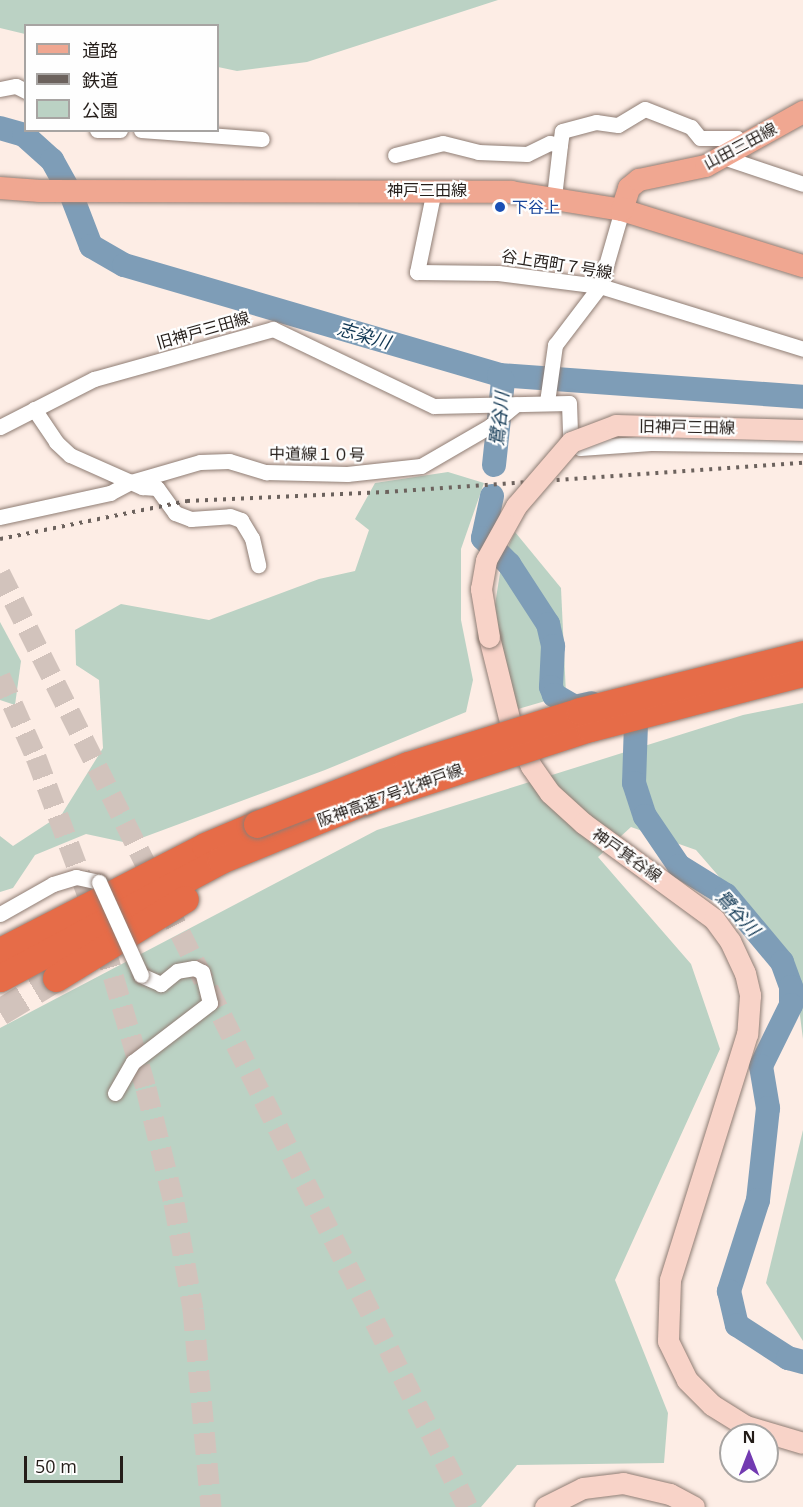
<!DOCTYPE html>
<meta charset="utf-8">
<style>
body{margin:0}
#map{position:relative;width:803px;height:1507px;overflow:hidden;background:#fdede5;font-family:"Open Sans","Noto Sans JP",sans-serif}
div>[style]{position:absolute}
.green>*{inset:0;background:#bbd2c4}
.river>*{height:24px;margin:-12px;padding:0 12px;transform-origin:12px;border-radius:12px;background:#7e9db7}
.secondary-tunnel>*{height:21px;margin-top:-10.5px;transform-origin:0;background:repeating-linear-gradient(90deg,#d2c3bc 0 21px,transparent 0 31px)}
.highway-tunnel>*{height:27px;margin-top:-13.5px;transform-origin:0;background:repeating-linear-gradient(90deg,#d2c3bc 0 27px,transparent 0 41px)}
.roads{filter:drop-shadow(0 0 2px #8f7d74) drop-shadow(0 0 2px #8f7d74)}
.street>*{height:15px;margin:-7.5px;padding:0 7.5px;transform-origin:7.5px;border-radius:7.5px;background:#fff}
.secondary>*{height:21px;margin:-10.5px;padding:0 10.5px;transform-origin:10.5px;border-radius:10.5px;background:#f8d3c8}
.primary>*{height:22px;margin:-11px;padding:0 11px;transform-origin:11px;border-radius:11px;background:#f0a791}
.highway>*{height:27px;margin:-13.5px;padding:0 13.5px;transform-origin:13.5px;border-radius:13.5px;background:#e66c48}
.rail>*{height:4px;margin-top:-2px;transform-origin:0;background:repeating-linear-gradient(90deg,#6c625d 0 3px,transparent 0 9px)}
.bridges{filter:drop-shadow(0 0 2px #8f7d74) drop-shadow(0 0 2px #8f7d74)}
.street-bridge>*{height:15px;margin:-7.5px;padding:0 7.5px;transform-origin:7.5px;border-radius:7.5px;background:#fff}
.secondary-bridge>*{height:21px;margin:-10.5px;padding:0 10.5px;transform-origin:10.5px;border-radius:10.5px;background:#f8d3c8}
.highway-bridge>*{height:27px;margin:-13.5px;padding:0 13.5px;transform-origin:13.5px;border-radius:13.5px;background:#e66c48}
.dots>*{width:16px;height:16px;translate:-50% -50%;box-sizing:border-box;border:3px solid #fefefe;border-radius:50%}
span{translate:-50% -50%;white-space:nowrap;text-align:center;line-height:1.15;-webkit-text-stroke:4.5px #fefefe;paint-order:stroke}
.street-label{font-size:16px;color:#241d19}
.transit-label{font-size:16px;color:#164399}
.left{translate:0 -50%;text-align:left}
.water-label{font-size:18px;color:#0f3652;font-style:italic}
.legend{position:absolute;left:24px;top:24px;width:195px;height:108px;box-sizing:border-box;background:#fefefe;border:2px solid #a7a4a2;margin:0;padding:8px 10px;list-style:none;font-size:18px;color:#241d19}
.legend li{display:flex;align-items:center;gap:12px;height:30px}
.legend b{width:30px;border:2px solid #a7a4a2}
.north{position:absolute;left:719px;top:1423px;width:60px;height:60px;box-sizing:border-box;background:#fefefe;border:2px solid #a7a4a2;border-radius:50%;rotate:0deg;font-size:16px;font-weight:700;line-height:24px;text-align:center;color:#241d19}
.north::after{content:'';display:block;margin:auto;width:21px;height:27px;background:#723ab1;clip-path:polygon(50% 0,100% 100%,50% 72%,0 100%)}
.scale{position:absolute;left:24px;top:1456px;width:99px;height:27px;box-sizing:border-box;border:3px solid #241d19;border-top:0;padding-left:8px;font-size:18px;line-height:21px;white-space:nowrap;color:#241d19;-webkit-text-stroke:4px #fefefe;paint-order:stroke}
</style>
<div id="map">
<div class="green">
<div style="clip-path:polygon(0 0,498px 0,307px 62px,237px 71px,218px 67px,218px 26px,26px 26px,25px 34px,0 28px)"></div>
<div style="clip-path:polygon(448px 472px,484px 483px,461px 549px,461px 620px,473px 680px,466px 712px,325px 770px,128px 843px,86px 834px,35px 855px,13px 888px,0 892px,0 836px,13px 846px,62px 814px,103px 748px,99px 680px,76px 665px,75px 630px,121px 604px,209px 620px,319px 579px,355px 571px,369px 530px,355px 519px,375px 483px)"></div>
<div style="clip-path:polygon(515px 532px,561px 588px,566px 695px,518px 709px,506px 677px,495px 605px,502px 560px)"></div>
<div style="clip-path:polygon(0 622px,21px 661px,15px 705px,0 700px)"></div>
<div style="clip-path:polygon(803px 703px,803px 1039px,793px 962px,696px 850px,631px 827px,598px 857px,691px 964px,720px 1049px,615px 1280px,668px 1413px,664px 1463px,517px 1465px,481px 1507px,0 1507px,0 1028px,377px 830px,743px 715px)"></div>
<div style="clip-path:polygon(803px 1130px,803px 1341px,766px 1283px)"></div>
</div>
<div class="river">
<div style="left:0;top:128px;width:25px;rotate:16deg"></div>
<div style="left:24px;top:135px;width:38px;rotate:42deg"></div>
<div style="left:52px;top:160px;width:39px;rotate:61deg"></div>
<div style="left:71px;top:194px;width:56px;rotate:69deg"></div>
<div style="left:91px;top:246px;width:38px;rotate:30deg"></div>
<div style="left:124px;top:265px;width:391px;rotate:16.3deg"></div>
<div style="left:499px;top:375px;width:305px;rotate:4.1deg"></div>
<div style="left:494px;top:465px;width:84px;rotate:-83.9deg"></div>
<div style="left:503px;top:381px;width:7px;rotate:-124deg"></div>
<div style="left:492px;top:496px;width:43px;rotate:102.1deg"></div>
<div style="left:483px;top:538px;width:37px;rotate:45deg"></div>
<div style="left:509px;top:564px;width:72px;rotate:57deg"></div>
<div style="left:548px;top:624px;width:23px;rotate:77deg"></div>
<div style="left:553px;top:646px;width:41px;rotate:92.8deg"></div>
<div style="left:551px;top:687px;width:9px;rotate:69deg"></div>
<div style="left:554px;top:695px;width:24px;rotate:30deg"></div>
<div style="left:575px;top:707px;width:17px;rotate:-13deg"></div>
<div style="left:623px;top:703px;width:24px;rotate:57deg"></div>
<div style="left:636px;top:723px;width:60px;rotate:91.9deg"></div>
<div style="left:634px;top:783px;width:35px;rotate:72deg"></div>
<div style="left:645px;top:816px;width:60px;rotate:55.8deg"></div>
<div style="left:679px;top:866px;width:55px;rotate:31.7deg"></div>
<div style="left:726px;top:895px;width:87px;rotate:50.1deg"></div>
<div style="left:782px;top:962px;width:27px;rotate:70deg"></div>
<div style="left:791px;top:987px;width:18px;rotate:90deg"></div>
<div style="left:791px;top:1005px;width:68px;rotate:116.2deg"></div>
<div style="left:761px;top:1066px;width:43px;rotate:80.5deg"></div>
<div style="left:768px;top:1108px;width:93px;rotate:96.2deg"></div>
<div style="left:758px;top:1200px;width:96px;rotate:107.7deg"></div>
<div style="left:729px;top:1291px;width:35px;rotate:77deg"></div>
<div style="left:737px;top:1325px;width:61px;rotate:32.9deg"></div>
<div style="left:788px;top:1358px;width:16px;rotate:15deg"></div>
</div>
<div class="secondary-tunnel">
<div style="left:0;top:573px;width:1045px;rotate:63.39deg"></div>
<div style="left:0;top:676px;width:89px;rotate:66deg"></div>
<div style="left:36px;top:757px;width:171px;rotate:69.4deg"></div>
<div style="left:96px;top:917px;width:178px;rotate:73.7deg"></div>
<div style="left:146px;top:1088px;width:118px;rotate:76.3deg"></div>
<div style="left:174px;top:1203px;width:108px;rotate:79.8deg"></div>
<div style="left:193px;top:1309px;width:199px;rotate:84.8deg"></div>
</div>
<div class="highway-tunnel">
<div style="left:0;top:1012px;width:66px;rotate:-31.3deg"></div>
</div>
<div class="roads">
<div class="street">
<div style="left:0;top:89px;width:16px;rotate:-11deg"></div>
<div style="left:16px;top:86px;width:11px;rotate:27deg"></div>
<div style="left:97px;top:130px;width:23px"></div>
<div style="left:141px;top:130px;width:121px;rotate:4.3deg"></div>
<div style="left:395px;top:155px;width:49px;rotate:-14deg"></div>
<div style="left:443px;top:143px;width:36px;rotate:14deg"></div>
<div style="left:478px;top:152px;width:49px;rotate:2.3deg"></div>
<div style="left:527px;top:154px;width:25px;rotate:-26deg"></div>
<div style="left:550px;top:143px;width:10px;rotate:11deg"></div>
<div style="left:560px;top:145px;width:14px;rotate:-82deg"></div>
<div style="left:562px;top:131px;width:35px;rotate:-15deg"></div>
<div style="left:596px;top:122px;width:22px;rotate:8deg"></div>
<div style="left:618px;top:125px;width:31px;rotate:-31deg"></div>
<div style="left:645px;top:109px;width:49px;rotate:21.4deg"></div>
<div style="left:691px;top:127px;width:14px;rotate:51deg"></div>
<div style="left:700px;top:138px;width:37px"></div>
<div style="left:737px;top:138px;width:10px;rotate:45deg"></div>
<div style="left:723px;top:157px;width:84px;rotate:18.6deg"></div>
<div style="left:434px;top:190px;width:84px;rotate:101.7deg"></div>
<div style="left:417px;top:272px;width:81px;rotate:0.7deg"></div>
<div style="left:498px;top:273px;width:103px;rotate:7.3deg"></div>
<div style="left:600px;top:286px;width:213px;rotate:17.2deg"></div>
<div style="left:554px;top:197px;width:52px;rotate:-83.4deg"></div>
<div style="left:547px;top:402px;width:58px;rotate:-82deg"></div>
<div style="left:555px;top:345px;width:74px;rotate:-52.7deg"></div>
<div style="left:600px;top:286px;width:79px;rotate:-73.9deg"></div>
<div style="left:34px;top:409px;width:40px;rotate:56deg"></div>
<div style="left:56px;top:442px;width:19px;rotate:43deg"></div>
<div style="left:70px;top:455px;width:79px;rotate:24deg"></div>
<div style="left:142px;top:487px;width:15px;rotate:4deg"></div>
<div style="left:157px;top:488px;width:31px;rotate:54deg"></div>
<div style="left:175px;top:513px;width:17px;rotate:21deg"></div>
<div style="left:191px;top:519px;width:39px;rotate:-4deg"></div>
<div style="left:230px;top:516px;width:12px;rotate:20deg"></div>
<div style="left:241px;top:520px;width:21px;rotate:59deg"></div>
<div style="left:252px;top:538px;width:28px;rotate:77deg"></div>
<div style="left:0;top:427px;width:106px;rotate:-27.1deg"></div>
<div style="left:94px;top:379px;width:186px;rotate:-15.6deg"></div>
<div style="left:273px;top:329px;width:178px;rotate:25.6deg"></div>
<div style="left:434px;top:406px;width:135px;rotate:-1.3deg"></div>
<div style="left:569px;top:403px;width:32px;rotate:88deg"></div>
<div style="left:570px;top:435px;width:16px;rotate:52deg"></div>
<div style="left:580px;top:448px;width:71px;rotate:-4deg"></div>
<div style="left:651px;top:443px;width:152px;rotate:0.8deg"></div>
<div style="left:0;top:517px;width:113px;rotate:-12.3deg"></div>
<div style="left:110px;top:493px;width:24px;rotate:-28deg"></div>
<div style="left:131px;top:482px;width:72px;rotate:-16.2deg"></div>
<div style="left:200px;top:462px;width:29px;rotate:-2deg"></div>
<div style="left:229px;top:461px;width:39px;rotate:17deg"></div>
<div style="left:266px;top:472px;width:81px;rotate:1.4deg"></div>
<div style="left:347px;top:474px;width:74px;rotate:-6.2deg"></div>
<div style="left:421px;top:466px;width:80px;rotate:-30.1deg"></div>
<div style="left:490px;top:426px;width:34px;rotate:-40deg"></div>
<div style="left:0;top:914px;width:61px;rotate:-29.5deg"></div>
<div style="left:53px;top:884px;width:24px;rotate:-17deg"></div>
<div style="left:76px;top:877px;width:24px;rotate:12deg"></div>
<div style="left:115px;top:1093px;width:36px;rotate:-60deg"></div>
<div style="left:133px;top:1062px;width:97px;rotate:-37.5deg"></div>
<div style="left:210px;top:1003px;width:32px;rotate:-104deg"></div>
<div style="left:202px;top:972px;width:9px;rotate:-153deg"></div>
<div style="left:194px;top:968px;width:17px;rotate:170deg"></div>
<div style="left:177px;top:971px;width:21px;rotate:141deg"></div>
<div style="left:161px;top:984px;width:22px;rotate:-156deg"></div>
</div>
<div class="secondary">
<div style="left:489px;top:637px;width:88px;rotate:76.1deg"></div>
<div style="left:510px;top:722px;width:49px;rotate:64.5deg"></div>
<div style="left:531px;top:766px;width:33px;rotate:55deg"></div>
<div style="left:550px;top:793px;width:45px;rotate:42.3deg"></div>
<div style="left:583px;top:823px;width:162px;rotate:36.2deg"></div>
<div style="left:714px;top:919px;width:27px;rotate:54deg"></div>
<div style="left:730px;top:941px;width:35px;rotate:65deg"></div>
<div style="left:745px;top:973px;width:23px;rotate:77deg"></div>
<div style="left:750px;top:995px;width:39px;rotate:94deg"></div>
<div style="left:747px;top:1034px;width:258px;rotate:107.4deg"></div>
<div style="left:670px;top:1280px;width:61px;rotate:91.9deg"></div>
<div style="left:668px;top:1341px;width:43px;rotate:64deg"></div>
<div style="left:687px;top:1380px;width:35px;rotate:45deg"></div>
<div style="left:712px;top:1405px;width:40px;rotate:32deg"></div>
<div style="left:746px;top:1426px;width:59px;rotate:16.6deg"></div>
<div style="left:545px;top:1507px;width:42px;rotate:-26.6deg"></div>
<div style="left:583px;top:1488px;width:40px;rotate:-7.1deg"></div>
<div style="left:623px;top:1483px;width:48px;rotate:13.2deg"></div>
<div style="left:670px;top:1494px;width:27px;rotate:28deg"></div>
</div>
<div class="primary">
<div style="left:0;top:188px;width:40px;rotate:4.3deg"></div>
<div style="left:40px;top:191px;width:471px;rotate:0.1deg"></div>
<div style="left:511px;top:192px;width:112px;rotate:9.2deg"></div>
<div style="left:622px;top:210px;width:189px;rotate:17.2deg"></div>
<div style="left:622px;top:210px;width:23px;rotate:-72deg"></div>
<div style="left:629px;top:188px;width:13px;rotate:-39deg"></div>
<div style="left:639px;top:180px;width:68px;rotate:-11.8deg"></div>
<div style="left:706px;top:166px;width:111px;rotate:-29.1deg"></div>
</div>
<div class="highway">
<div style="left:0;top:951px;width:230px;rotate:-27.1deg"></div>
<div style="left:205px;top:846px;width:56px;rotate:-22.9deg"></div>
<div style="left:0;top:978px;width:251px;rotate:-28.1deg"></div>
<div style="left:221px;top:860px;width:156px;rotate:-22.3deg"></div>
<div style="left:56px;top:978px;width:151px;rotate:-31.5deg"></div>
</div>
</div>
<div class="rail">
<div style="left:0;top:539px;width:191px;rotate:-11.5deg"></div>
<div style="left:187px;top:501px;width:199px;rotate:-2.6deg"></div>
<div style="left:386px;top:492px;width:418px;rotate:-4deg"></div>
</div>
<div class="bridges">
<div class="street-bridge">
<div style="left:99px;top:882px;width:102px;rotate:65.7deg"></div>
</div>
<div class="secondary-bridge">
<div style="left:489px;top:637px;width:49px;rotate:-99.5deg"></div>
<div style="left:481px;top:589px;width:29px;rotate:-80deg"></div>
<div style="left:486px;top:560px;width:62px;rotate:-60.9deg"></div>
<div style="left:516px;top:506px;width:84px;rotate:-49.3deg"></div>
<div style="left:571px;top:442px;width:48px;rotate:-20.7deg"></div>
<div style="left:616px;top:425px;width:187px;rotate:1.5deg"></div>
</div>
<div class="highway-bridge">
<div style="left:365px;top:801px;width:237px;rotate:-18deg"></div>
<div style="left:590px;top:728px;width:220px;rotate:-14.5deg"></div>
<div style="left:257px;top:824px;width:162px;rotate:-21.3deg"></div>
<div style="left:408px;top:765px;width:180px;rotate:-17.4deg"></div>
<div style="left:580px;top:711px;width:230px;rotate:-14.3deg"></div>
</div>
</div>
<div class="dots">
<div style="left:500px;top:207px;background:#1a4fb4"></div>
</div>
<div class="street-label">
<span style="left:740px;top:146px;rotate:-28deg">山田三田線</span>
<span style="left:427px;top:190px">神戸三田線</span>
<span style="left:557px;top:264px;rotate:9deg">谷上西町７号線</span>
<span style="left:203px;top:330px;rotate:-16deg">旧神戸三田線</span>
<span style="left:687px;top:427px;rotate:1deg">旧神戸三田線</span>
<span style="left:317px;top:454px;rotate:1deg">中道線１０号</span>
<span style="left:390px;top:795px;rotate:-20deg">阪神高速7号北神戸線</span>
<span style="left:627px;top:855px;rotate:35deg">神戸箕谷線</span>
</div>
<div class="transit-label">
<span class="left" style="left:512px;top:207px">下谷上</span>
</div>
<div class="water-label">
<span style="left:364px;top:335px;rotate:16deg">志染川</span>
<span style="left:499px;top:419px;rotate:-84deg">鷺谷川</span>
<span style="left:738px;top:913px;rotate:47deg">鷺谷川</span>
</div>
<ul class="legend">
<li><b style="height:8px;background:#f0a791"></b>道路</li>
<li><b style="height:8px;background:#6c625d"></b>鉄道</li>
<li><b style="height:16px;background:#bbd2c4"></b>公園</li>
</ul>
<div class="north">N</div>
<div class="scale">50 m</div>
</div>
